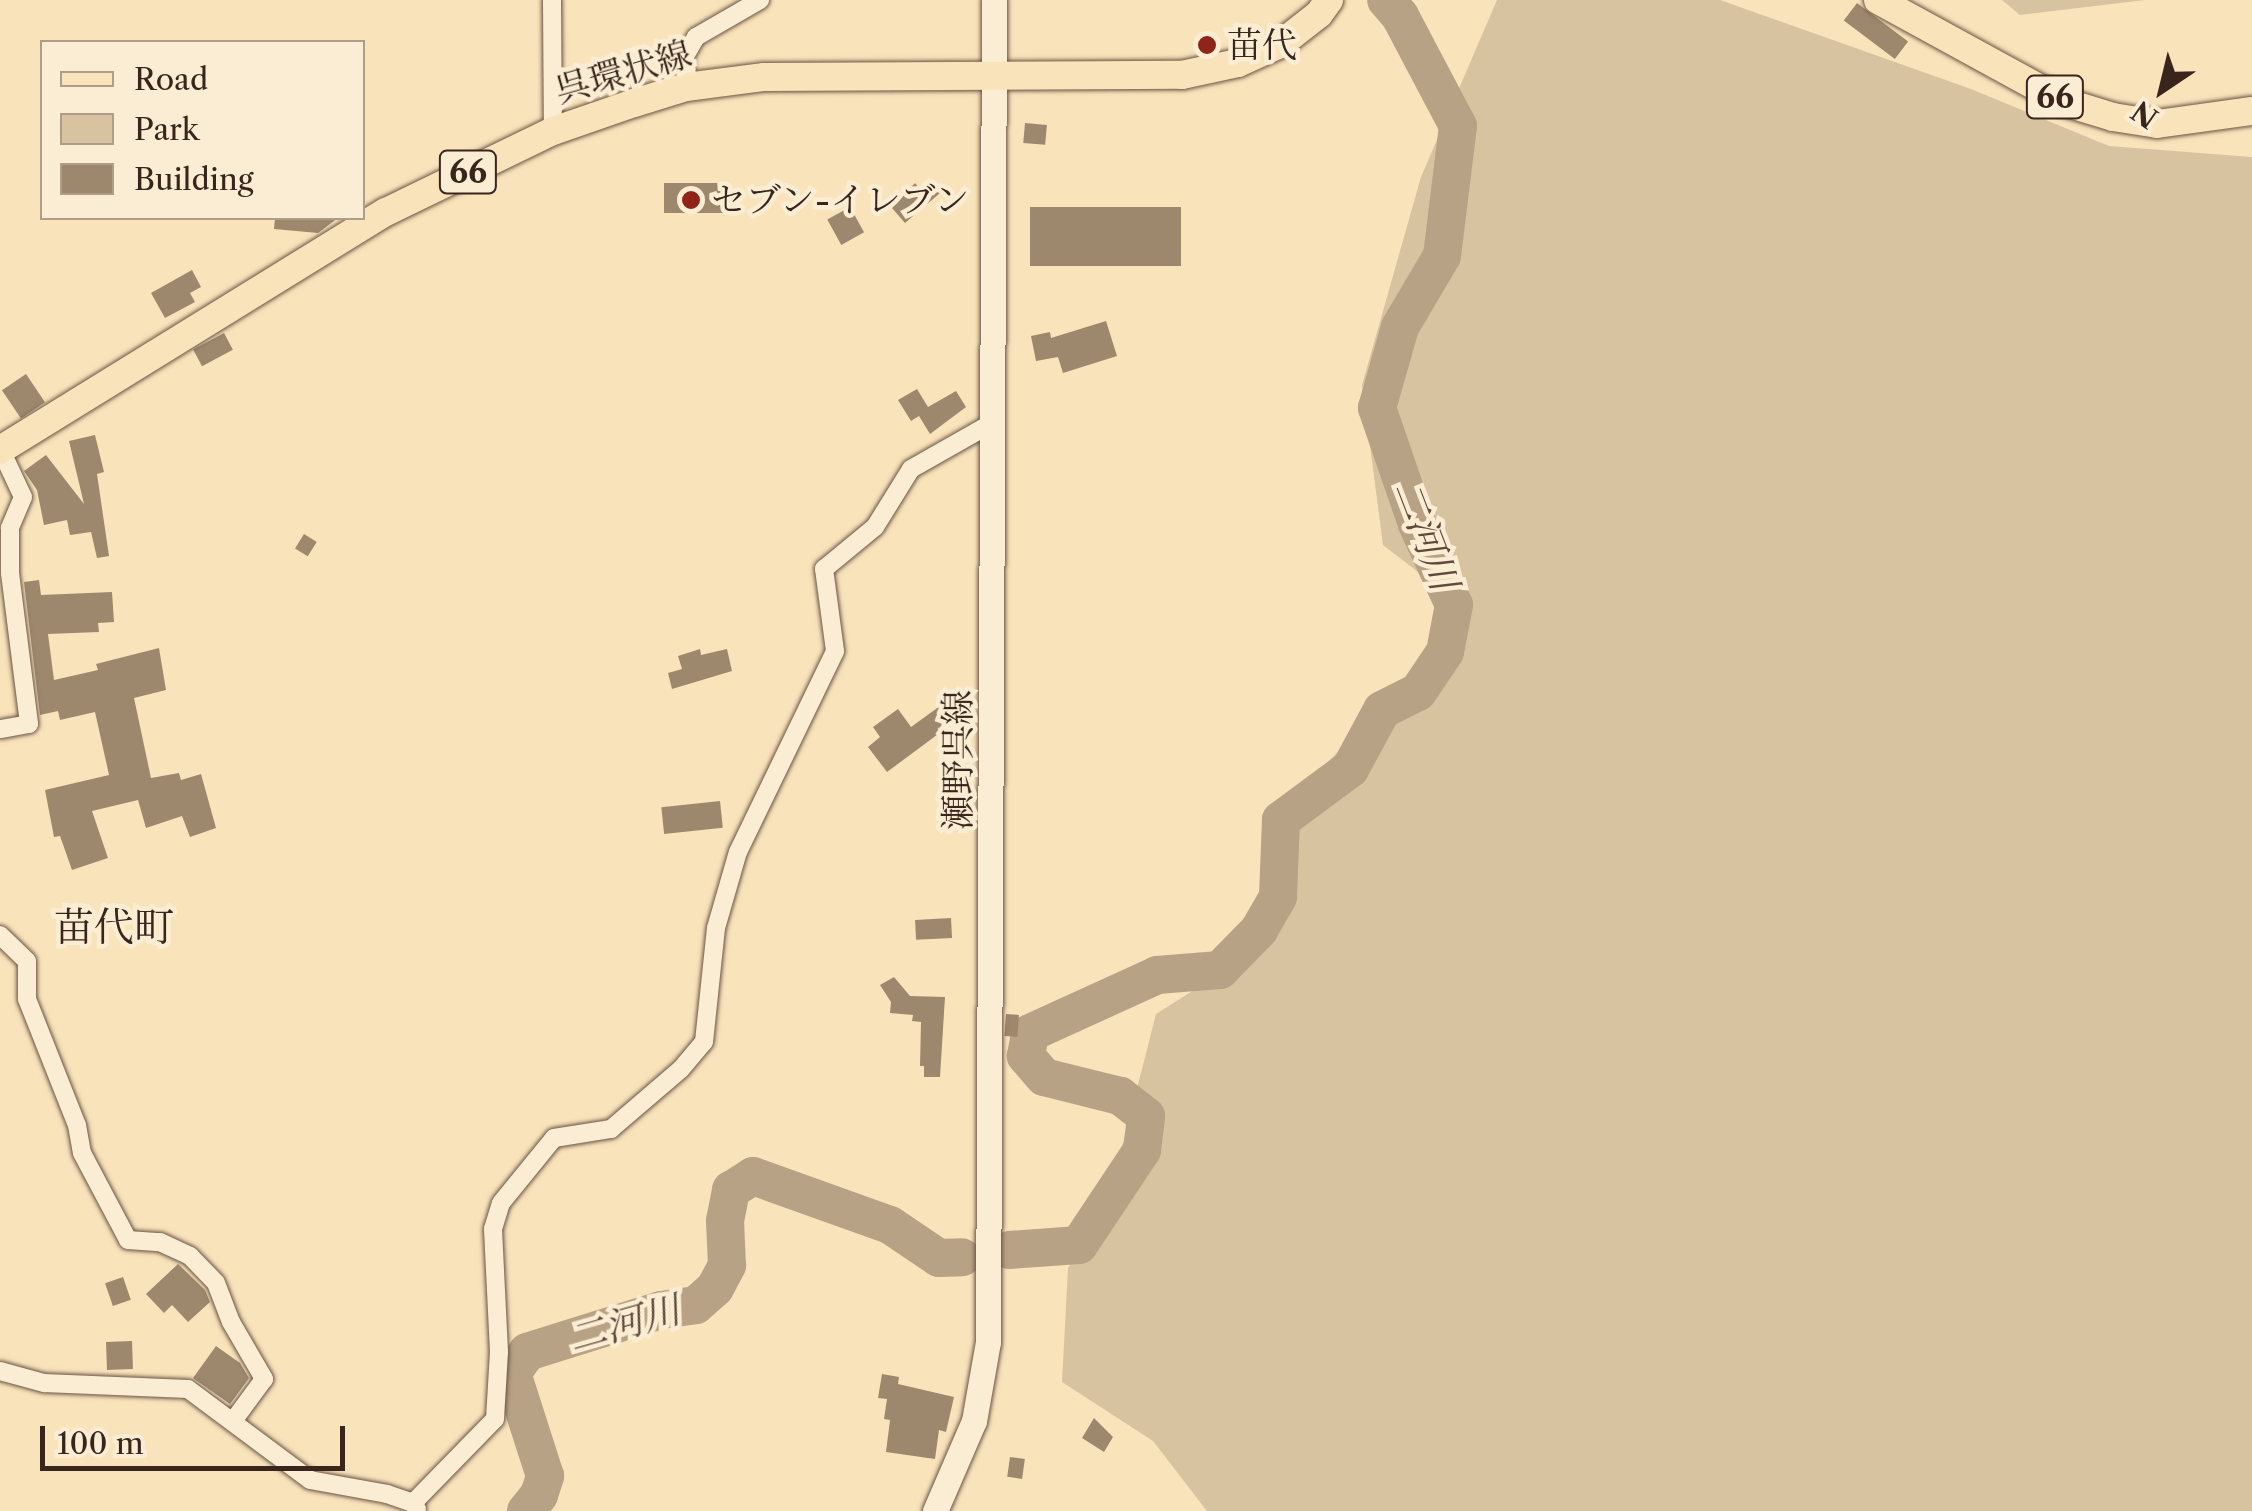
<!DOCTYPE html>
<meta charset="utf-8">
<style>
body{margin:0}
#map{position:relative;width:2252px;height:1511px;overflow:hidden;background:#f9e3bb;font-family:"Libre Caslon Text","Noto Serif JP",serif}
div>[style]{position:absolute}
.green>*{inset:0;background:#d8c3a0}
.river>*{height:38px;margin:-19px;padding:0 19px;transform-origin:19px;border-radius:19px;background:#b8a285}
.building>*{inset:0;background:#9d886e;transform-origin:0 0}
.roads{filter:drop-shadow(0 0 2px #695443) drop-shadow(0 0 2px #695443)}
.street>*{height:18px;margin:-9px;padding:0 9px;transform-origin:9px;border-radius:9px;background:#fbedd3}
.secondary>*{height:25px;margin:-12.5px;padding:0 12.5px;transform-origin:12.5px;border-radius:12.5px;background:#fbedd3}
.primary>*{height:28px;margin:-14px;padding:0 14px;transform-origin:14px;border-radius:14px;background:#f9e3bb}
.dots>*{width:28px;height:28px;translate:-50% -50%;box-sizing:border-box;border:5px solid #fbedd3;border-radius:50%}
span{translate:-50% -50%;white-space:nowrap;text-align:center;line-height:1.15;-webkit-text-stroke:9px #fbedd3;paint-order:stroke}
.shield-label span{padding:2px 8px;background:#fbedd3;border:2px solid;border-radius:8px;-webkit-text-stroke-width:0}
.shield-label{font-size:32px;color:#39251b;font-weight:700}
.poi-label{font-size:35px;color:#39251b}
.left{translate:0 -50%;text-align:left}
.street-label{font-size:35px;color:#39251b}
.water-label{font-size:38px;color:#5f4a3b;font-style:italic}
.quarter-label{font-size:40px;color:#39251b}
.legend{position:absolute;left:40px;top:40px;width:325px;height:180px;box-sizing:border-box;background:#fbedd3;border:2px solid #ad9d89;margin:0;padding:12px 18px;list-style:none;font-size:30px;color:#39251b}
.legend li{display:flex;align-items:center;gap:20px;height:50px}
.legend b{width:50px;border:2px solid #ad9d89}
.north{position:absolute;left:2112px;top:40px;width:100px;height:100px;-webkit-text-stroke:8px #fbedd3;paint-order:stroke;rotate:215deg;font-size:28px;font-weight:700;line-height:40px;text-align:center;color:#39251b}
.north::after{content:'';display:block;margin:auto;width:35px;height:45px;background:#39251b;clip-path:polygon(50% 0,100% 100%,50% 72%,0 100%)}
.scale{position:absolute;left:40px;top:1426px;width:305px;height:45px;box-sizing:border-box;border:5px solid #39251b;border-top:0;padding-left:12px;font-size:30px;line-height:35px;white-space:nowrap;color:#39251b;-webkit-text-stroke:8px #fbedd3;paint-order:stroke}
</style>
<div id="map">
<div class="green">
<div style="clip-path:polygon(1497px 0,1720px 0,1971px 89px,2109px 146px,2252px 157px,2252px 1511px,1207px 1511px,1153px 1441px,1062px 1382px,1068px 1268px,1106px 1210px,1156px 1014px,1251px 954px,1274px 818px,1384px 704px,1429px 675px,1449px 596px,1383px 545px,1362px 385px,1421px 177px)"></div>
<div style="clip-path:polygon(2002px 0,2145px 0,2020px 15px)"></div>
</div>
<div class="river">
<div style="left:1009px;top:1250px;width:70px;rotate:-4.1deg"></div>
<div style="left:1079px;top:1245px;width:114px;rotate:-56.4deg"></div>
<div style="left:1142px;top:1150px;width:34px;rotate:-83deg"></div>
<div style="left:1146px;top:1116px;width:33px;rotate:-142deg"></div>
<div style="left:1120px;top:1096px;width:78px;rotate:-166deg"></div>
<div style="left:1044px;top:1077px;width:28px;rotate:-131deg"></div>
<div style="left:1026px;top:1056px;width:23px;rotate:-80deg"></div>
<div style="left:1030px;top:1033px;width:140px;rotate:-24.5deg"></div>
<div style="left:1157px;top:975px;width:63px;rotate:-4.5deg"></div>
<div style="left:1220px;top:970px;width:56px;rotate:-45.7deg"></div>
<div style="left:1259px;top:930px;width:38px;rotate:-60deg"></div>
<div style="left:1278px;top:897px;width:77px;rotate:-87.8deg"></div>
<div style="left:1281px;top:820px;width:86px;rotate:-36.5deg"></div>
<div style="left:1350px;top:769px;width:67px;rotate:-61.5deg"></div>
<div style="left:1382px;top:710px;width:40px;rotate:-26.6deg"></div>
<div style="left:1418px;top:692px;width:48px;rotate:-56deg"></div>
<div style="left:1445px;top:652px;width:48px;rotate:-79.2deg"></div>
<div style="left:1454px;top:605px;width:89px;rotate:-114.6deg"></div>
<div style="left:1417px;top:524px;width:123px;rotate:-109deg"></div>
<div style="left:1377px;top:408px;width:84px;rotate:-74.1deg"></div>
<div style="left:1400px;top:327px;width:82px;rotate:-59.4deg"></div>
<div style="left:1442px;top:256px;width:131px;rotate:-83deg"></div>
<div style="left:1458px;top:126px;width:124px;rotate:-117.8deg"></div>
<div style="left:1400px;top:16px;width:21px;rotate:-131deg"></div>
<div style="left:526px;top:1511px;width:21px;rotate:-51deg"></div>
<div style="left:539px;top:1495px;width:20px;rotate:-72deg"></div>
<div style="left:545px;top:1476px;width:108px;rotate:-107.8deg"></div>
<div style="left:512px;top:1373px;width:26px;rotate:-54deg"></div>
<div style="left:527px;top:1352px;width:140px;rotate:-17.4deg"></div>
<div style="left:661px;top:1310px;width:35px;rotate:-8deg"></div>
<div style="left:696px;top:1305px;width:25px;rotate:-42deg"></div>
<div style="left:715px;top:1288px;width:26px;rotate:-62deg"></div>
<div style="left:727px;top:1265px;width:44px;rotate:-92.6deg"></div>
<div style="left:725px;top:1221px;width:32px;rotate:-79deg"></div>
<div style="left:731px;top:1190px;width:26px;rotate:-32deg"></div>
<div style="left:753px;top:1176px;width:145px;rotate:19.7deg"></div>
<div style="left:890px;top:1225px;width:59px;rotate:34deg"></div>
<div style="left:939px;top:1258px;width:23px;rotate:-2deg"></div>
</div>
<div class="building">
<div style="left:1857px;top:3px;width:64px;height:22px;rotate:37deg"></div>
<div style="left:1025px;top:123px;width:22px;height:20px;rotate:5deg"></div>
<div style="clip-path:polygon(929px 180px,940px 193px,905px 223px,892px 208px,915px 183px,919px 188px)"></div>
<div style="left:725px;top:183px;width:30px;height:61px;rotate:90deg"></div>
<div style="left:850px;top:207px;width:29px;height:26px;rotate:61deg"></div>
<div style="left:1030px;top:207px;width:151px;height:59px"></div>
<div style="clip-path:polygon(275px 218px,338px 218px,318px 233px,274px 229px)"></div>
<div style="clip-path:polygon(192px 270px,201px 287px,190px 293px,195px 302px,165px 318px,151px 293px)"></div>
<div style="clip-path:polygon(1106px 321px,1117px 356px,1063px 373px,1058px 357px,1036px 361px,1031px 336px,1050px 332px,1051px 338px)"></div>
<div style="left:224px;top:333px;width:19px;height:35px;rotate:62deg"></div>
<div style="left:26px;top:374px;width:34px;height:29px;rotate:56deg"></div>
<div style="clip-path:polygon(917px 389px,928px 407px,956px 391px,966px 407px,930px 434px,919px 416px,911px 421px,898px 400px)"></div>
<div style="clip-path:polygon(95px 435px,104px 472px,97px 474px,109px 556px,97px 558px,91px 532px,70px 535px,67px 520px,44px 525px,37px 490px,24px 471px,46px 455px,84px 504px,69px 441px)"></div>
<div style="left:304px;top:534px;width:15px;height:17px;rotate:32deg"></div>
<div style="clip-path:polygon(39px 580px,41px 595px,112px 592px,114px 622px,98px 623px,99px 632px,48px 634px,54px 680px,98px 670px,96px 664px,159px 648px,166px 690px,134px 698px,151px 778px,179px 773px,181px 780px,201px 774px,216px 828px,190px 837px,182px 816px,146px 828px,138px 800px,92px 811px,108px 858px,72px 870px,60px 836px,54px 837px,45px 790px,109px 775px,95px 712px,60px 720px,58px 711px,40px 715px,24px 582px)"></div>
<div style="clip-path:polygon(700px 649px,701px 655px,727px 649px,732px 671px,672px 689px,668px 673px,682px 669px,678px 656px)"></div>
<div style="clip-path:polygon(940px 706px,953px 723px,887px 772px,868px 747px,880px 737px,873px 727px,898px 709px,911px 727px)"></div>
<div style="left:720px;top:801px;width:27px;height:59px;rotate:84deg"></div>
<div style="left:951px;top:918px;width:20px;height:36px;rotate:87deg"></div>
<div style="clip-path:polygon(894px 977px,910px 996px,945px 997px,940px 1077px,924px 1077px,924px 1066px,920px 1066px,921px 1022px,912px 1021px,913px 1015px,890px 1013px,891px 1002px,880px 985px)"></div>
<div style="left:1006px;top:1014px;width:13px;height:22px;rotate:4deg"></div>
<div style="clip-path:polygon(178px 1264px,205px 1290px,210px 1302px,188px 1322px,172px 1305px,164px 1313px,146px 1294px)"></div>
<div style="left:123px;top:1277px;width:24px;height:19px;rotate:71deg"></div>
<div style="left:132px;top:1341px;width:28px;height:26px;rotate:88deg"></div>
<div style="clip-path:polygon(216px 1346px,240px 1363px,249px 1378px,230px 1404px,193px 1378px)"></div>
<div style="clip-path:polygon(882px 1374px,899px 1377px,898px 1384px,954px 1397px,946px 1432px,939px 1430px,935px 1459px,886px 1452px,890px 1420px,884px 1419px,887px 1399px,878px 1398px)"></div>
<div style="clip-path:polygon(1094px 1418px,1113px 1437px,1104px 1452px,1082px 1438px)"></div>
<div style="left:1010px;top:1457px;width:15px;height:20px;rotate:8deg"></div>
</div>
<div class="roads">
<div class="street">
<div style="left:552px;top:0;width:131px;rotate:89.6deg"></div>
<div style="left:686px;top:87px;width:31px;rotate:-92deg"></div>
<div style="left:685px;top:56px;width:22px;rotate:-60deg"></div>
<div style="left:696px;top:37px;width:74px;rotate:-30deg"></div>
<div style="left:0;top:448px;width:54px;rotate:64.9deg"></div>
<div style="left:23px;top:497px;width:34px;rotate:113deg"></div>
<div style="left:10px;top:528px;width:45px;rotate:90deg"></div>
<div style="left:10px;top:573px;width:152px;rotate:82.8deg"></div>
<div style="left:29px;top:724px;width:29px;rotate:170deg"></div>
<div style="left:0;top:935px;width:37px;rotate:44deg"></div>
<div style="left:27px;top:961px;width:38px;rotate:90deg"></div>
<div style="left:27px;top:999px;width:136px;rotate:68.4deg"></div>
<div style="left:77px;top:1125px;width:28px;rotate:80deg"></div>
<div style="left:82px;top:1153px;width:98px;rotate:62.1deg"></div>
<div style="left:128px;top:1240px;width:32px;rotate:4deg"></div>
<div style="left:160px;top:1242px;width:33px;rotate:25deg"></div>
<div style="left:190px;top:1256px;width:37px;rotate:46deg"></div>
<div style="left:216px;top:1283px;width:42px;rotate:69deg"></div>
<div style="left:231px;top:1322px;width:66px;rotate:59.9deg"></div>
<div style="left:264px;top:1379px;width:52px;rotate:126.4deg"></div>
<div style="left:0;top:1371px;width:46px;rotate:15.3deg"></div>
<div style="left:44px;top:1383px;width:144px;rotate:2.4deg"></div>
<div style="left:188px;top:1389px;width:152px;rotate:36.7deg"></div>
<div style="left:310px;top:1480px;width:78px;rotate:10.3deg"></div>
<div style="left:387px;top:1494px;width:28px;rotate:19deg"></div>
<div style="left:413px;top:1503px;width:7px;rotate:56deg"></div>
<div style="left:413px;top:1503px;width:117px;rotate:-45.7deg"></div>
<div style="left:495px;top:1419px;width:67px;rotate:-86.6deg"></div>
<div style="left:499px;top:1352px;width:123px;rotate:-92.8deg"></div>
<div style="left:493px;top:1229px;width:27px;rotate:-73deg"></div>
<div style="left:501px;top:1203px;width:84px;rotate:-50.8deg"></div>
<div style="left:554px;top:1138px;width:58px;rotate:-9deg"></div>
<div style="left:611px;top:1129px;width:92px;rotate:-40.6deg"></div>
<div style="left:681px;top:1069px;width:35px;rotate:-50deg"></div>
<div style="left:704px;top:1042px;width:115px;rotate:-84deg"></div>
<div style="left:716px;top:928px;width:79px;rotate:-73.9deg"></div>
<div style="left:738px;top:852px;width:223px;rotate:-64.2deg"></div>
<div style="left:835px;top:651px;width:83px;rotate:-97.6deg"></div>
<div style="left:824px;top:569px;width:66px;rotate:-39.5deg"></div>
<div style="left:875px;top:527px;width:68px;rotate:-58.2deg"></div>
<div style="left:911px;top:469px;width:93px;rotate:-29.6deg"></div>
</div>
<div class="secondary">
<div style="left:935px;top:1511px;width:98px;rotate:-66.6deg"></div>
<div style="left:974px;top:1421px;width:80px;rotate:-80deg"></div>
<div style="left:988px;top:1342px;width:1342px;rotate:-89.74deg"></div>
</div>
<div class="primary">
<div style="left:1878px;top:0;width:212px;rotate:28.7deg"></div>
<div style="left:2064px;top:102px;width:51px;rotate:17deg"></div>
<div style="left:2113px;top:117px;width:45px;rotate:9deg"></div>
<div style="left:2157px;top:124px;width:96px;rotate:-7.8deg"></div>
<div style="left:0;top:450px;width:453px;rotate:-31.7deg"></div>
<div style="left:386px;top:212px;width:186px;rotate:-25.9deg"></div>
<div style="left:553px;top:131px;width:86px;rotate:-19.1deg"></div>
<div style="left:634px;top:103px;width:54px;rotate:-17.1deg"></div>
<div style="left:686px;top:87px;width:79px;rotate:-7.3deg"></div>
<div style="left:764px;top:77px;width:418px;rotate:-0.3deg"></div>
<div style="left:1182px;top:75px;width:57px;rotate:-12.1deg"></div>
<div style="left:1238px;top:63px;width:48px;rotate:-24.4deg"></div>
<div style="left:1282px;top:43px;width:47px;rotate:-38.1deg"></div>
<div style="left:1319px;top:14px;width:17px;rotate:-54deg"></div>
</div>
</div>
<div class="dots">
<div style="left:1207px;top:45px;background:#8f2418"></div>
<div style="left:691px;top:200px;background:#8f2418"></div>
</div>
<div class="shield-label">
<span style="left:2055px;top:97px">66</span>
<span style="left:468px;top:172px">66</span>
</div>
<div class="poi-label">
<span class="left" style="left:1227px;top:45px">苗代</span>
<span class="left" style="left:711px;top:200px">セブン-イレブン</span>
</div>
<div class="street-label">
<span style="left:623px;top:72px;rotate:-16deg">呉環状線</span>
<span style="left:958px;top:760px;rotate:-90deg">瀬野呉線</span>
</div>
<div class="water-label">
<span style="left:1426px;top:535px;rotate:69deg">二河川</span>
<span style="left:624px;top:1324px;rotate:-16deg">二河川</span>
</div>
<div class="quarter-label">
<span style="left:114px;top:927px">苗代町</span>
</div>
<ul class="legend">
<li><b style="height:12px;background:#f9e3bb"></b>Road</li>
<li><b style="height:28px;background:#d8c3a0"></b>Park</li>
<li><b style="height:28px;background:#9d886e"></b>Building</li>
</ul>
<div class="north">N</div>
<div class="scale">100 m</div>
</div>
